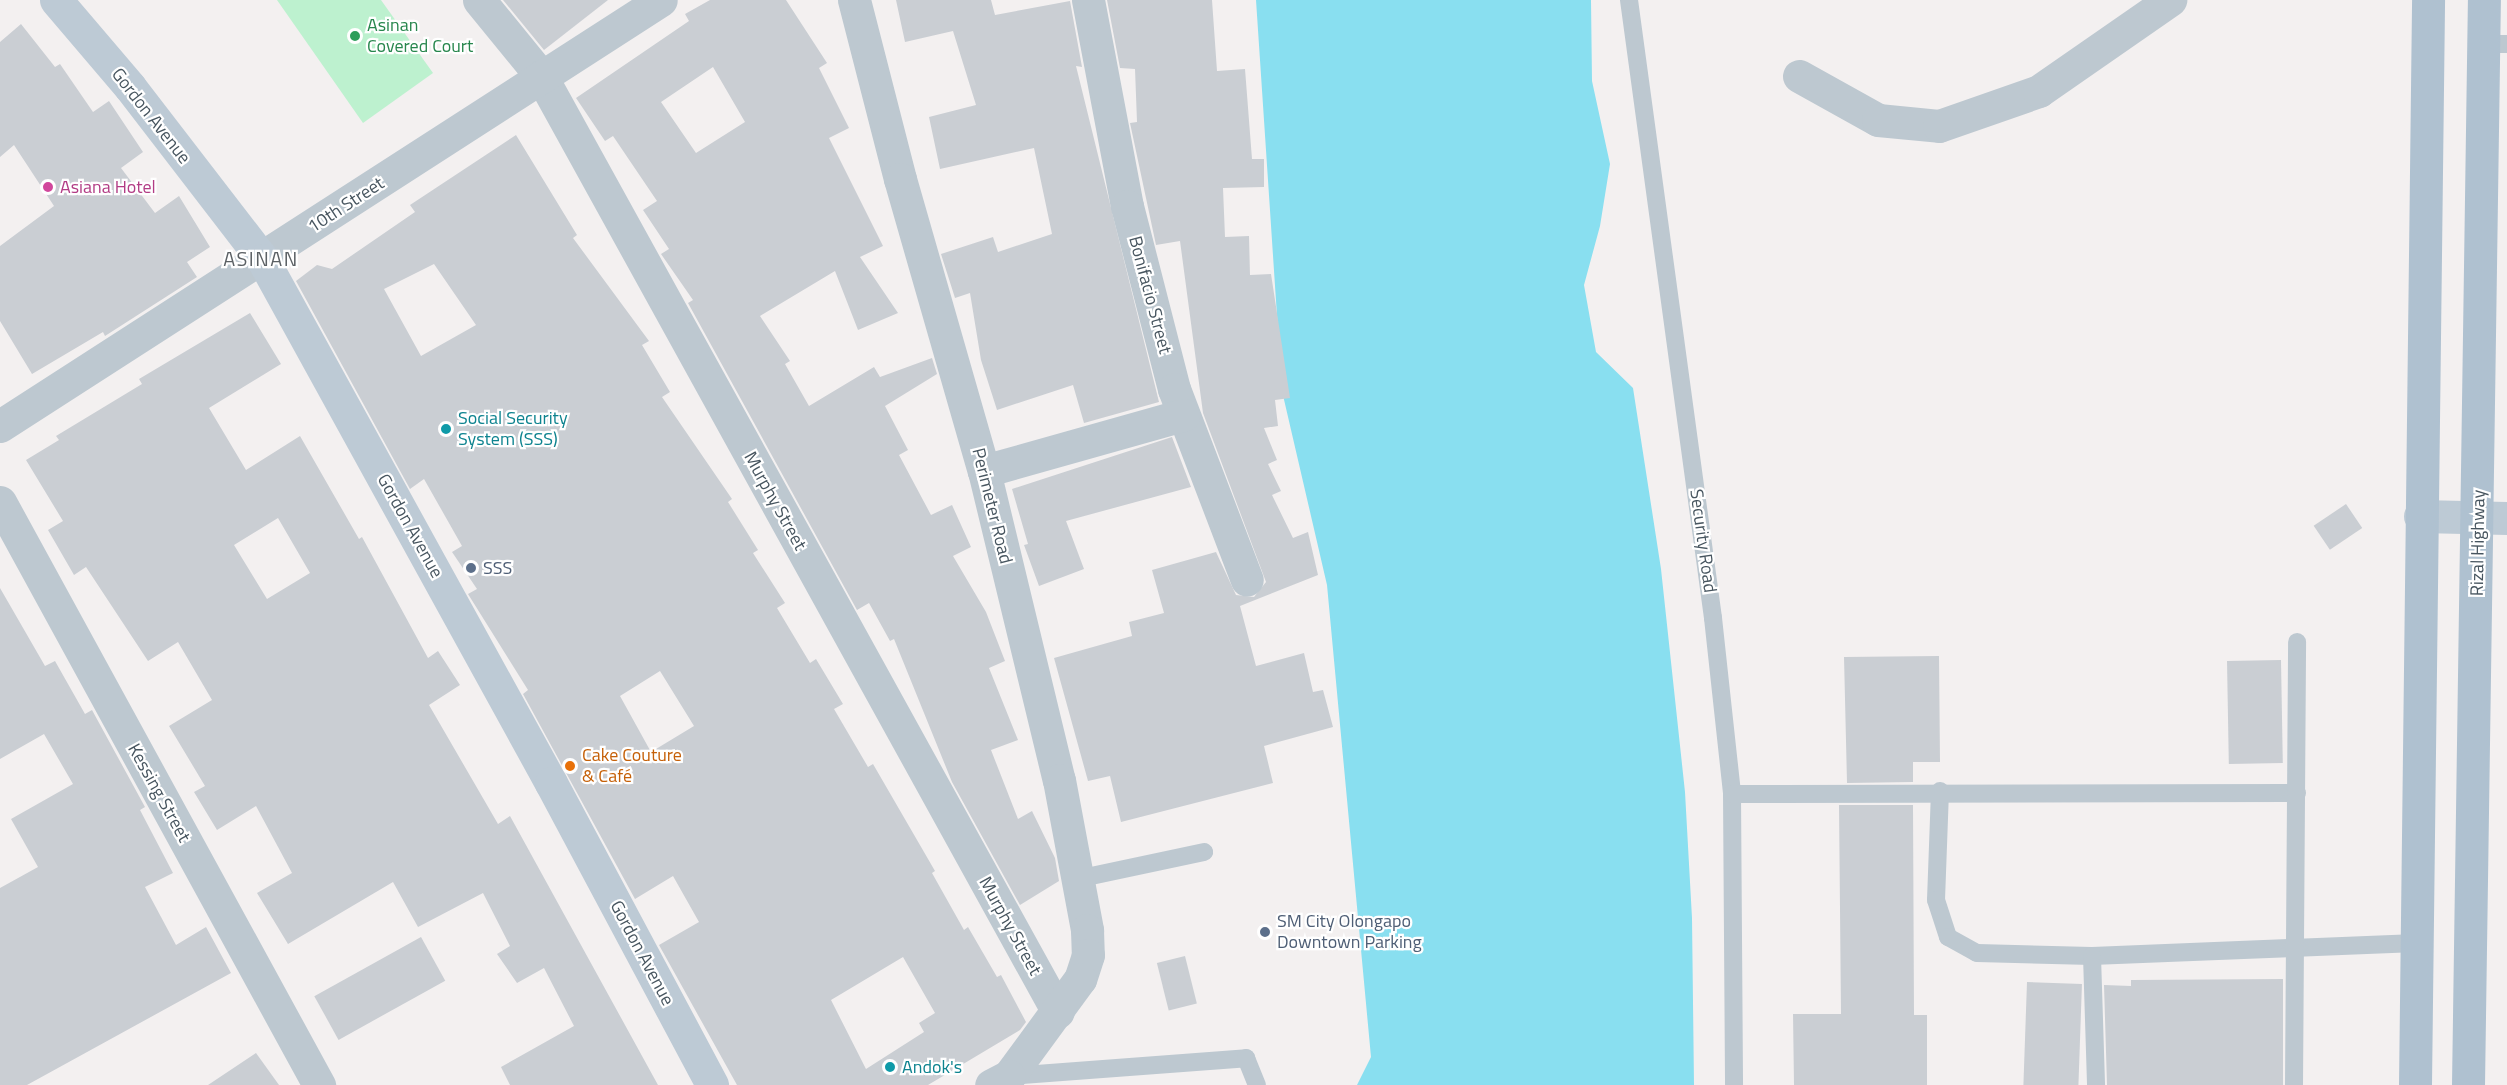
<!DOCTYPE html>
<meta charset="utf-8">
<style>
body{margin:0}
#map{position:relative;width:2507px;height:1085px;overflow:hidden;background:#f3f0f0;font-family:"Titillium Web",sans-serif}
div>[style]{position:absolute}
.green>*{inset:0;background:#bdf1cf}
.water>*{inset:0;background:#89dff0}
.building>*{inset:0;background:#caced3;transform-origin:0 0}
.lane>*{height:18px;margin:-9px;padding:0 9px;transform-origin:9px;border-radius:9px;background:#bdc8d0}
.street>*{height:33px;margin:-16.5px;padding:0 16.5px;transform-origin:16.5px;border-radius:16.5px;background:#bdc8d0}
.secondary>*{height:33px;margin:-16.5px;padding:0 16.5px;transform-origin:16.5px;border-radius:16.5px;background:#bdcad5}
.primary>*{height:33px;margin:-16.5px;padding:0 16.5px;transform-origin:16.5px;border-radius:16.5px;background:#afc1d0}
.dots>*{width:16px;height:16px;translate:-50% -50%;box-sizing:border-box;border:3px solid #fff;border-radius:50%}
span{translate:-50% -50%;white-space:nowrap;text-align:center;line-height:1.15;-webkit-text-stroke:4.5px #fff;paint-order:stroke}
.leisure-label{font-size:18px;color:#27864d}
.left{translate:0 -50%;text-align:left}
.street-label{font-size:18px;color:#47555f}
.hotel-label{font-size:18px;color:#b23c85}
.culture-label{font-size:18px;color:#0d838f}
.service-label{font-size:18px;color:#4e5e75}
.food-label{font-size:18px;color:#c56008}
.neighbourhood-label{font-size:20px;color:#5c6165;letter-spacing:1.5px}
</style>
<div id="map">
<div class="green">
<div style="clip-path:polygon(277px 0,381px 0,433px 73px,363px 123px)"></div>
</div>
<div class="water">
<div style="clip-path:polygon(1256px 0,1591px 0,1592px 81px,1610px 164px,1600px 226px,1584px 285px,1596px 352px,1633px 388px,1661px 569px,1685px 792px,1692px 918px,1694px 1085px,1357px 1085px,1371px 1057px,1327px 585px,1282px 391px)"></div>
</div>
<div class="building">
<div style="clip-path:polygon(503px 0,608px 0,544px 50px)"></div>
<div style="clip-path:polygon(evenodd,710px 0,786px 0,827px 63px,819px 68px,849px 128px,829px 138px,883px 246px,860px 257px,898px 313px,858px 330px,835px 271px,760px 316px,790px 361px,785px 364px,809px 406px,874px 367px,880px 377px,932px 358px,937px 374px,885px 406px,908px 450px,899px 455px,931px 515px,952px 505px,971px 547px,953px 556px,986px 612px,1005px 661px,989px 668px,1018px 740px,991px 750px,1018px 819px,1032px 811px,1055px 858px,1059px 881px,1020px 905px,952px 782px,894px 639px,890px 641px,869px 603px,857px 610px,688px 303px,693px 300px,661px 254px,669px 249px,643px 210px,657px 201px,613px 136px,605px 141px,576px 98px,689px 21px,685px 14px,710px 0,713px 67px,745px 122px,696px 153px,661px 102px,713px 67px)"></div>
<div style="clip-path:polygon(896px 0,991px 0,995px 15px,1070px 1px,1082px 67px,1076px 66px,1159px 402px,1084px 423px,1073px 385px,997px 410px,981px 360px,970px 293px,955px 298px,941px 254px,993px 237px,998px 252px,1052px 234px,1034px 148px,940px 169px,929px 117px,976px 105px,953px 31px,905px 42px)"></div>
<div style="clip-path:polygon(1107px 0,1212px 0,1217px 71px,1245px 69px,1252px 159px,1264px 159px,1264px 187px,1223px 188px,1225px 237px,1249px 236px,1250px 275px,1271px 274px,1290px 398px,1275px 400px,1278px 426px,1264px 428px,1277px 460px,1268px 464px,1281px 491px,1272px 495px,1293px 538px,1308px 532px,1318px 575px,1240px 606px,1256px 666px,1304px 653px,1313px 692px,1323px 690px,1333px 727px,1264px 746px,1273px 783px,1121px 822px,1110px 776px,1088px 781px,1054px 658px,1132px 636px,1129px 622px,1164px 613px,1152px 570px,1216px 552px,1236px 595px,1254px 597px,1266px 582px,1203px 413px,1180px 241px,1156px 245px,1130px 123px,1137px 122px,1135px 69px,1120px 68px)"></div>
<div style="clip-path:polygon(21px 24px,55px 67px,60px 64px,93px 112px,109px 101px,143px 152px,121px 168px,155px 213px,179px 196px,210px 247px,187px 262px,197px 277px,105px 336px,103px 332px,32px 374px,0 321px,0 246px,54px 206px,14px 145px,0 157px,0 42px)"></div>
<div style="clip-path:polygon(evenodd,516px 135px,577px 235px,573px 238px,649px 341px,642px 345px,670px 392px,662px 397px,732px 499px,728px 502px,758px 550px,753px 553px,785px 603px,777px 608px,810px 663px,816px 659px,843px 704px,834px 709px,868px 767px,873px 764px,935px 871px,932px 873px,964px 930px,968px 927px,997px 977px,1001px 975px,1026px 1022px,1020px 1030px,928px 1085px,737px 1085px,659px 945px,699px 922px,673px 876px,635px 899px,523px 694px,528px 690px,468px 594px,477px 589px,452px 552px,462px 546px,424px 479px,410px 489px,296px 281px,317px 265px,332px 269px,415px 212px,410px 205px,516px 135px,434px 264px,476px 325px,421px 356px,384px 289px,434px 264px,516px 135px,660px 671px,694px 726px,651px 752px,620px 696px,660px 671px,516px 135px,903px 957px,935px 1013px,919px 1023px,924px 1032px,866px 1069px,831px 1000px,903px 957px)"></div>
<div style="clip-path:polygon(evenodd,250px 313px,281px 364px,209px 408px,246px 470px,300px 436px,359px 539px,362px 537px,428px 658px,438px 651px,460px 685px,429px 705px,498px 824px,510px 816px,658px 1085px,510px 1085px,501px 1067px,574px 1026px,544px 968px,517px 983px,497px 954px,510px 946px,483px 893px,418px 927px,393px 882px,288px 944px,257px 893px,292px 873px,256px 806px,217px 830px,194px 792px,205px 786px,169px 726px,212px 700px,178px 642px,148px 661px,86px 567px,74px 575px,48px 530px,63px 521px,26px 460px,59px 440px,56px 436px,142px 384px,139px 379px,250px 313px,278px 518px,310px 573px,267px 599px,234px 545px,278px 518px)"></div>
<div style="clip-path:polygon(1172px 437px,1191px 487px,1066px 521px,1084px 569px,1039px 586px,1024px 545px,1028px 544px,1012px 489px)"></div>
<div style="left:2346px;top:504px;width:29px;height:39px;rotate:56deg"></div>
<div style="clip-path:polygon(0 588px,45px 666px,55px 661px,85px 714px,92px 710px,145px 807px,140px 810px,173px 873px,145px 887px,176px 945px,206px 927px,231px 973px,27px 1085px,0 1085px,0 888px,38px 867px,11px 819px,73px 784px,44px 734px,0 759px)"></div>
<div style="clip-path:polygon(1939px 656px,1940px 762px,1913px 762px,1913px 782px,1847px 783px,1844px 657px)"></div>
<div style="left:2281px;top:660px;width:103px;height:54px;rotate:89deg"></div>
<div style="clip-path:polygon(1839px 805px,1913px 805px,1914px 1015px,1927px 1015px,1927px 1085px,1794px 1085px,1793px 1014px,1841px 1014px)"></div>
<div style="left:421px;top:937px;width:50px;height:122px;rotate:61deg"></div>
<div style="left:1185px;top:956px;width:49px;height:29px;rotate:76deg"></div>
<div style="clip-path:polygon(2283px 979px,2283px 1085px,2107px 1085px,2104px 985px,2131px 986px,2131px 980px)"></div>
<div style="left:2027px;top:982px;width:55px;height:103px;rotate:2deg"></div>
<div style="clip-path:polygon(256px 1053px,279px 1085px,208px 1085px)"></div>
</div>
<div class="lane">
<div style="left:1629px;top:0;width:624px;rotate:82.26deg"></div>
<div style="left:1713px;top:618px;width:177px;rotate:83.8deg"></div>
<div style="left:1732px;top:794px;width:291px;rotate:89.6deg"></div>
<div style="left:2483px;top:44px;width:24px"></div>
<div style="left:1940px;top:791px;width:109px;rotate:92.1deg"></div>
<div style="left:1936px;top:900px;width:39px;rotate:72deg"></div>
<div style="left:1948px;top:937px;width:33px;rotate:29deg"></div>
<div style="left:1977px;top:953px;width:115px;rotate:1.5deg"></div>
<div style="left:2092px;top:956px;width:325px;rotate:-2.3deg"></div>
<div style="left:1732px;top:794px;width:565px;rotate:-0.1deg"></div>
<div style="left:1077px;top:879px;width:130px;rotate:-12deg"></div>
<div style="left:2092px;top:956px;width:129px;rotate:88.2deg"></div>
<div style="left:1009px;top:1076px;width:238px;rotate:-4.3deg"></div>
<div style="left:1246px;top:1058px;width:29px;rotate:68deg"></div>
<div style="left:2294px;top:1085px;width:443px;rotate:-89.6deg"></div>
</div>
<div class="street">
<div style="left:479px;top:0;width:98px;rotate:50.8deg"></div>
<div style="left:541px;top:76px;width:1069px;rotate:61.09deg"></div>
<div style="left:854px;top:0;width:185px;rotate:75.6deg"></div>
<div style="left:900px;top:179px;width:304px;rotate:74deg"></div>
<div style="left:984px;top:471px;width:318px;rotate:76.4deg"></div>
<div style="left:1059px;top:780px;width:153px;rotate:79.4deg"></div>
<div style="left:1087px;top:930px;width:25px;rotate:88deg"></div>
<div style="left:1088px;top:955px;width:25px;rotate:108deg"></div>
<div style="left:1080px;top:979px;width:120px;rotate:126.2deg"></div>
<div style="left:1009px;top:1076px;width:20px;rotate:153deg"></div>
<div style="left:1088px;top:0;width:210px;rotate:79.3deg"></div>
<div style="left:1127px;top:206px;width:189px;rotate:75.6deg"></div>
<div style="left:1174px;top:389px;width:204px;rotate:69.1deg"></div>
<div style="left:1799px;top:76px;width:90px;rotate:29.1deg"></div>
<div style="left:1878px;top:120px;width:61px;rotate:5.6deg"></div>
<div style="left:1939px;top:126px;width:106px;rotate:-19.3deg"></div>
<div style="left:2039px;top:91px;width:160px;rotate:-34.8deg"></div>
<div style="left:0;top:426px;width:786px;rotate:-32.8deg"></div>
<div style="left:984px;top:471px;width:207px;rotate:-15.7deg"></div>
<div style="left:0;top:502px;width:665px;rotate:61.31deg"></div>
</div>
<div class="secondary">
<div style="left:56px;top:0;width:114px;rotate:49.6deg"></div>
<div style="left:130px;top:87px;width:218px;rotate:52.4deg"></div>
<div style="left:263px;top:260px;width:597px;rotate:61.16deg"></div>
<div style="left:551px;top:783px;width:342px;rotate:61.9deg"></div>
<div style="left:2420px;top:516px;width:87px;rotate:1.3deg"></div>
</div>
<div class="primary">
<div style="left:2415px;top:1085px;width:1085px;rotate:-89.31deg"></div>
<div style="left:2468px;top:1085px;width:1085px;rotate:-89.16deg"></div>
</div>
<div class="dots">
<div style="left:355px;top:36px;background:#2e9e5b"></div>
<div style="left:48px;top:187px;background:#d1479c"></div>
<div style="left:446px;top:429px;background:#0f9aa8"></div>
<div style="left:471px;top:568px;background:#5c6f8a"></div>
<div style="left:570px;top:766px;background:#e8710a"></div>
<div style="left:1265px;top:932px;background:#5c6f8a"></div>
<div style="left:890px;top:1067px;background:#0f9aa8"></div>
</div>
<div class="leisure-label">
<span class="left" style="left:367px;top:36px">Asinan<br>Covered Court</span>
</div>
<div class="street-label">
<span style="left:151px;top:116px;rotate:52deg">Gordon Avenue</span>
<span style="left:346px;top:205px;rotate:-33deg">10th Street</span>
<span style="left:1150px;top:295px;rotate:75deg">Bonifacio Street</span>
<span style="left:775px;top:501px;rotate:61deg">Murphy Street</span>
<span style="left:992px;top:506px;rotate:76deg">Perimeter Road</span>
<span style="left:410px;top:526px;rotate:61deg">Gordon Avenue</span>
<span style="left:1703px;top:541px;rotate:82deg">Security Road</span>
<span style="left:2478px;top:543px;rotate:-89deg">Rizal Highway</span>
<span style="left:159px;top:793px;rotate:61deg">Kessing Street</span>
<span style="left:1010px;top:926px;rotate:61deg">Murphy Street</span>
<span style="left:642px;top:953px;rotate:62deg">Gordon Avenue</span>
</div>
<div class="hotel-label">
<span class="left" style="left:60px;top:187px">Asiana Hotel</span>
</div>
<div class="culture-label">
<span class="left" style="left:458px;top:429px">Social Security<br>System (SSS)</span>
<span class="left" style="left:902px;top:1067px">Andok's</span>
</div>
<div class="service-label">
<span class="left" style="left:483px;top:568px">SSS</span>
<span class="left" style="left:1277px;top:932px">SM City Olongapo<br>Downtown Parking</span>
</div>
<div class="food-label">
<span class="left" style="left:582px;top:766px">Cake Couture<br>&amp; Café</span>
</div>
<div class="neighbourhood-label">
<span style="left:261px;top:258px">ASINAN</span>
</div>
</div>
